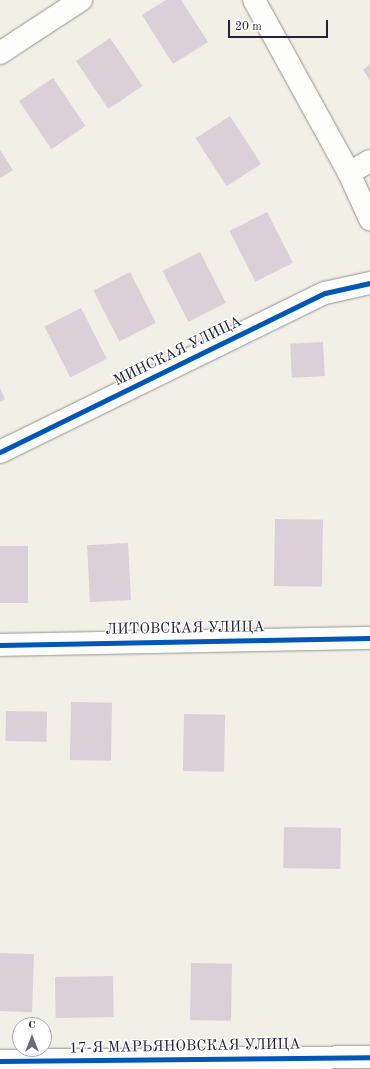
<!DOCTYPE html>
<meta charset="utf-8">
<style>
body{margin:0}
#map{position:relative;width:370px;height:1069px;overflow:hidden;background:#f2efe6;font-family:"Old Standard TT",serif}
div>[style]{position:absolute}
.building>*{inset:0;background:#dbcfd8;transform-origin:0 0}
.roads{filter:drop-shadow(0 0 1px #949392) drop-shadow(0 0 1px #949392)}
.minor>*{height:22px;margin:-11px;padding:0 11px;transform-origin:11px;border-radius:11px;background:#fdfdfb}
.cycleway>*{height:5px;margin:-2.5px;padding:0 2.5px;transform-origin:2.5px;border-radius:2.5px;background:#0057b8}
span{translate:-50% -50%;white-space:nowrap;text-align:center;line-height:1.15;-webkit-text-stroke:3px #fff;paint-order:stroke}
.street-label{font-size:15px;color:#22223b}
.north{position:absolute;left:12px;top:1017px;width:40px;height:40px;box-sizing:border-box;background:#fff;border:1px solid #a7a7b1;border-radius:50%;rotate:0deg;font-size:11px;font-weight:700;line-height:16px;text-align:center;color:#22223b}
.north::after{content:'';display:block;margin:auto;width:14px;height:18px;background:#6b6a77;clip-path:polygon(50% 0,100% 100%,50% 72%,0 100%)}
.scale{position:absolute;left:228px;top:20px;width:100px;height:18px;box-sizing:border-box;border:2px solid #22223b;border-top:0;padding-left:5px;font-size:12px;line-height:14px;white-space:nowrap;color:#22223b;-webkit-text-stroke:3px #fff;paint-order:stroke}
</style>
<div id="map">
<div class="building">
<div style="clip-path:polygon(166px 0,181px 0,208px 42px,173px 64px,142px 15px)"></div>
<div style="left:110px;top:38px;width:58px;height:41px;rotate:56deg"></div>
<div style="clip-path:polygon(370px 64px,370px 80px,363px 70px)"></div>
<div style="left:53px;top:78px;width:58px;height:41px;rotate:56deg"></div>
<div style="left:230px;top:116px;width:57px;height:41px;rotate:57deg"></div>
<div style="clip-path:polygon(0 150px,13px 170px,0 178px)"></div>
<div style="left:267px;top:212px;width:57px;height:42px;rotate:63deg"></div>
<div style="left:200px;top:252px;width:57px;height:42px;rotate:63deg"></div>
<div style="left:130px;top:272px;width:57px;height:41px;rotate:63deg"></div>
<div style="left:81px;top:308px;width:57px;height:41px;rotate:63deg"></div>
<div style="left:323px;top:342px;width:34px;height:33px;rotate:87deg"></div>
<div style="clip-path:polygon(0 388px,5px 399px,0 402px)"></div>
<div style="left:275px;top:519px;width:48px;height:67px;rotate:1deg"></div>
<div style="left:128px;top:543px;width:57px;height:41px;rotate:87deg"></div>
<div style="left:0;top:546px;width:28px;height:57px"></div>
<div style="left:71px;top:702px;width:41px;height:58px;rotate:1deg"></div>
<div style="left:6px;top:711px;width:41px;height:30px;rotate:1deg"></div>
<div style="left:184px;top:714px;width:41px;height:57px;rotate:1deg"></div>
<div style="left:284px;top:827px;width:57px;height:41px;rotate:1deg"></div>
<div style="left:0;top:953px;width:34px;height:58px;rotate:2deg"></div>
<div style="left:191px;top:963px;width:41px;height:57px;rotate:1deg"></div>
<div style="left:113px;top:976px;width:41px;height:58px;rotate:89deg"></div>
</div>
<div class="roads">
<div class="minor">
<div style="left:254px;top:0;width:197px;rotate:61.2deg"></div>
<div style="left:349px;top:173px;width:51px;rotate:65.5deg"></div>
<div style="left:0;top:53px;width:97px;rotate:-33.2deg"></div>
<div style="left:349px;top:173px;width:24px;rotate:-30deg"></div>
<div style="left:0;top:452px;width:362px;rotate:-26.1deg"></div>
<div style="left:325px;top:293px;width:46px;rotate:-12.5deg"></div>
<div style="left:0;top:645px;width:370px;rotate:-1.1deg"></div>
<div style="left:0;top:1061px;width:370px;rotate:-0.6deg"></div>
</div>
</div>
<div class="cycleway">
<div style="left:0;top:452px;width:362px;rotate:-26.1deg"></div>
<div style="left:325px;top:293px;width:46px;rotate:-12.5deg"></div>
<div style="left:0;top:645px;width:370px;rotate:-1.1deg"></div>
<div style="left:0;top:1061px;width:370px;rotate:-0.6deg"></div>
</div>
<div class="street-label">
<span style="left:178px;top:352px;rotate:-26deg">МИНСКАЯ УЛИЦА</span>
<span style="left:185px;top:629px;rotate:-1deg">ЛИТОВСКАЯ УЛИЦА</span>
<span style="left:185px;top:1047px;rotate:-1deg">17-Я МАРЬЯНОВСКАЯ УЛИЦА</span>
</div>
<div class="north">С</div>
<div class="scale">20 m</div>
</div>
